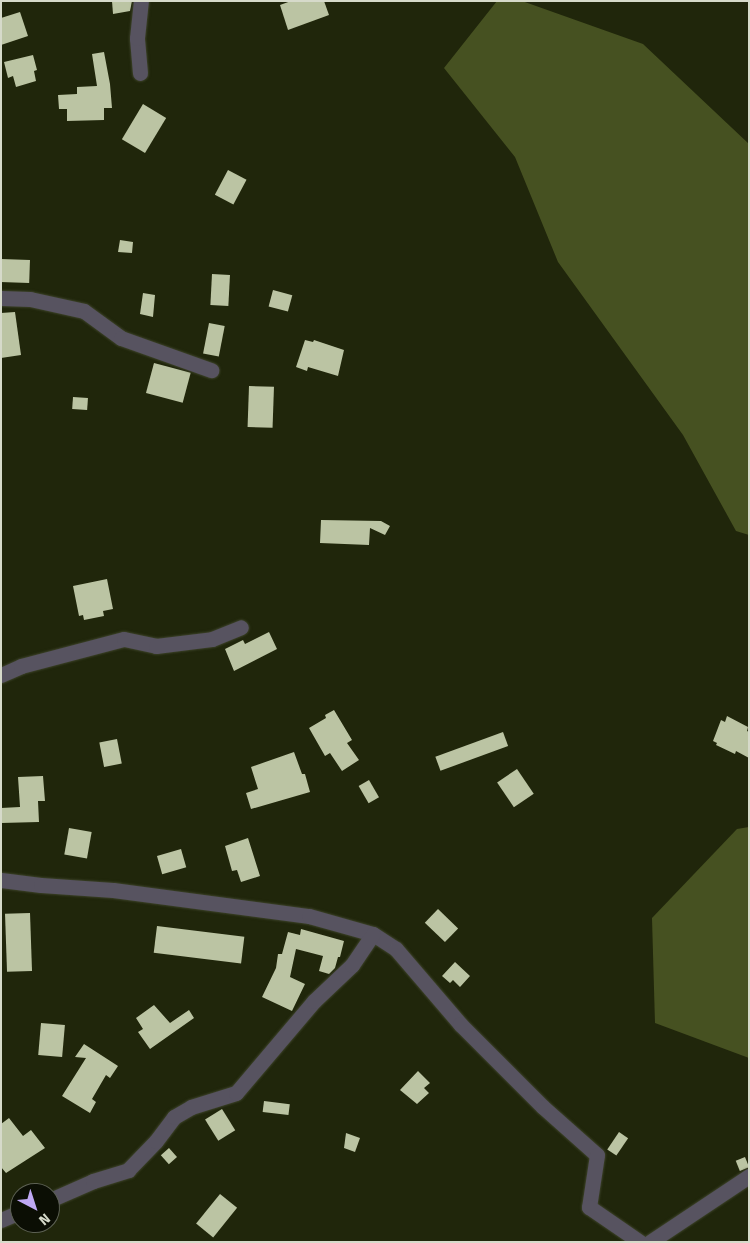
<!DOCTYPE html>
<style>
body{margin:0}
#map{position:relative;width:750px;height:1243px;overflow:hidden;background:#20260b;font-family:"Fira Sans",sans-serif}
div>[style]{position:absolute}
.green>*{inset:0;background:#465121}
.building>*{inset:0;background:#bbc4a3;transform-origin:0 0}
.roads{filter:drop-shadow(0 0 1px #3d432a) drop-shadow(0 0 1px #3d432a)}
.street>*{height:15px;margin:-7.5px;padding:0 7.5px;transform-origin:7.5px;border-radius:7.5px;background:#575360}
span{translate:-50% -50%;white-space:nowrap;text-align:center;line-height:1.15;-webkit-text-stroke:5px #0b0e04;paint-order:stroke}
.frame{position:absolute;inset:0;border:2px solid #d6daca;pointer-events:none}
.north{position:absolute;left:10px;top:1183px;width:50px;height:50px;box-sizing:border-box;background:#0b0e04;border:1px solid #5c6053;border-radius:50%;rotate:140deg;font-size:14px;font-weight:700;line-height:20px;text-align:center;color:#d6daca}
.north::after{content:'';display:block;margin:auto;width:18px;height:22px;background:#bfa8f4;clip-path:polygon(50% 0,100% 100%,50% 72%,0 100%)}
</style>
<div id="map">
<div class="green">
<div style="clip-path:polygon(497px 1px,522px 1px,643px 44px,749px 144px,749px 535px,736px 531px,683px 435px,558px 262px,515px 157px,444px 68px)"></div>
<div style="clip-path:polygon(749px 827px,749px 1058px,655px 1023px,652px 918px,737px 829px)"></div>
</div>
<div class="building">
<div style="clip-path:polygon(112px 1px,132px 1px,130px 11px,113px 14px)"></div>
<div style="clip-path:polygon(291px 1px,324px 1px,329px 15px,288px 30px,280px 5px)"></div>
<div style="clip-path:polygon(20px 12px,28px 36px,1px 45px,1px 18px)"></div>
<div style="clip-path:polygon(104px 52px,110px 84px,112px 108px,104px 108px,104px 120px,67px 121px,67px 109px,59px 109px,58px 95px,77px 94px,77px 87px,97px 86px,92px 54px)"></div>
<div style="clip-path:polygon(33px 55px,37px 70px,34px 71px,36px 81px,16px 87px,13px 76px,8px 78px,4px 62px)"></div>
<div style="left:143px;top:104px;width:27px;height:41px;rotate:31deg"></div>
<div style="left:228px;top:170px;width:21px;height:28px;rotate:28deg"></div>
<div style="clip-path:polygon(120px 240px,133px 242px,132px 253px,118px 252px)"></div>
<div style="left:1px;top:259px;width:29px;height:23px;rotate:2deg"></div>
<div style="left:212px;top:274px;width:18px;height:31px;rotate:3deg"></div>
<div style="left:273px;top:290px;width:20px;height:17px;rotate:15deg"></div>
<div style="clip-path:polygon(143px 293px,155px 295px,153px 317px,140px 314px)"></div>
<div style="clip-path:polygon(15px 312px,21px 355px,1px 358px,1px 313px)"></div>
<div style="left:209px;top:323px;width:16px;height:31px;rotate:11deg"></div>
<div style="clip-path:polygon(305px 340px,313px 342px,314px 340px,344px 350px,338px 376px,308px 367px,307px 371px,296px 367px)"></div>
<div style="left:154px;top:363px;width:38px;height:31px;rotate:15deg"></div>
<div style="left:249px;top:386px;width:25px;height:41px;rotate:2deg"></div>
<div style="left:73px;top:397px;width:15px;height:12px;rotate:4deg"></div>
<div style="clip-path:polygon(321px 520px,381px 521px,390px 526px,385px 535px,370px 528px,369px 545px,320px 543px)"></div>
<div style="clip-path:polygon(107px 579px,113px 609px,103px 611px,104px 616px,84px 620px,83px 615px,79px 616px,73px 586px)"></div>
<div style="clip-path:polygon(269px 632px,277px 649px,234px 671px,225px 649px,243px 640px,245px 644px)"></div>
<div style="clip-path:polygon(334px 710px,352px 740px,347px 743px,359px 760px,342px 771px,330px 753px,325px 756px,309px 728px,326px 718px,325px 715px)"></div>
<div style="clip-path:polygon(727px 716px,748px 727px,747px 731px,749px 732px,749px 758px,736px 751px,735px 754px,716px 745px,717px 743px,713px 741px,721px 720px,725px 722px)"></div>
<div style="left:503px;top:732px;width:15px;height:72px;rotate:70deg"></div>
<div style="left:117px;top:739px;width:25px;height:18px;rotate:79deg"></div>
<div style="clip-path:polygon(294px 752px,302px 774px,305px 774px,310px 792px,251px 809px,246px 793px,258px 789px,251px 767px)"></div>
<div style="left:517px;top:769px;width:30px;height:24px;rotate:56deg"></div>
<div style="clip-path:polygon(43px 776px,45px 801px,38px 801px,39px 822px,1px 823px,1px 808px,20px 807px,18px 777px)"></div>
<div style="left:369px;top:780px;width:20px;height:12px;rotate:60deg"></div>
<div style="left:69px;top:828px;width:23px;height:27px;rotate:10deg"></div>
<div style="clip-path:polygon(248px 838px,260px 876px,241px 882px,237px 870px,232px 871px,225px 846px)"></div>
<div style="left:181px;top:849px;width:19px;height:25px;rotate:74deg"></div>
<div style="left:438px;top:909px;width:28px;height:19px;rotate:44deg"></div>
<div style="left:30px;top:913px;width:58px;height:25px;rotate:88deg"></div>
<div style="left:157px;top:926px;width:88px;height:27px;rotate:7deg"></div>
<div style="clip-path:polygon(301px 929px,344px 941px,340px 957px,338px 957px,335px 968px,329px 974px,319px 971px,323px 956px,296px 949px,290px 977px,305px 984px,292px 1011px,262px 997px,276px 968px,278px 954px,282px 954px,288px 932px,300px 935px)"></div>
<div style="clip-path:polygon(455px 962px,470px 976px,460px 987px,453px 980px,450px 983px,442px 976px)"></div>
<div style="clip-path:polygon(154px 1005px,170px 1023px,189px 1010px,194px 1018px,150px 1049px,138px 1032px,143px 1029px,136px 1018px)"></div>
<div style="left:41px;top:1023px;width:24px;height:32px;rotate:5deg"></div>
<div style="clip-path:polygon(84px 1044px,118px 1066px,110px 1078px,106px 1075px,92px 1099px,96px 1102px,90px 1113px,62px 1096px,86px 1058px,75px 1057px)"></div>
<div style="clip-path:polygon(418px 1071px,430px 1083px,424px 1088px,429px 1093px,417px 1104px,400px 1090px)"></div>
<div style="left:264px;top:1101px;width:26px;height:11px;rotate:7deg"></div>
<div style="left:222px;top:1109px;width:25px;height:20px;rotate:58deg"></div>
<div style="clip-path:polygon(9px 1118px,23px 1136px,31px 1130px,45px 1148px,6px 1173px,1px 1167px,1px 1124px)"></div>
<div style="left:619px;top:1132px;width:11px;height:21px;rotate:34deg"></div>
<div style="clip-path:polygon(346px 1133px,360px 1138px,355px 1152px,344px 1148px)"></div>
<div style="left:169px;top:1148px;width:12px;height:11px;rotate:48deg"></div>
<div style="left:745px;top:1157px;width:11px;height:10px;rotate:68deg"></div>
<div style="left:220px;top:1194px;width:22px;height:38px;rotate:39deg"></div>
</div>
<div class="roads">
<div class="street">
<div style="left:140px;top:73px;width:35px;rotate:-95deg"></div>
<div style="left:137px;top:38px;width:37px;rotate:-84deg"></div>
<div style="left:1px;top:298px;width:29px;rotate:2deg"></div>
<div style="left:30px;top:299px;width:55px;rotate:12.5deg"></div>
<div style="left:84px;top:311px;width:46px;rotate:36.1deg"></div>
<div style="left:121px;top:338px;width:96px;rotate:19.6deg"></div>
<div style="left:1px;top:675px;width:22px;rotate:-24deg"></div>
<div style="left:21px;top:666px;width:106px;rotate:-14.7deg"></div>
<div style="left:124px;top:639px;width:33px;rotate:12deg"></div>
<div style="left:156px;top:646px;width:56px;rotate:-7.1deg"></div>
<div style="left:212px;top:639px;width:31px;rotate:-22deg"></div>
<div style="left:1px;top:880px;width:40px;rotate:7.1deg"></div>
<div style="left:41px;top:885px;width:72px;rotate:4deg"></div>
<div style="left:113px;top:890px;width:198px;rotate:7.6deg"></div>
<div style="left:309px;top:916px;width:66px;rotate:15.7deg"></div>
<div style="left:373px;top:934px;width:27px;rotate:33deg"></div>
<div style="left:396px;top:949px;width:99px;rotate:49.5deg"></div>
<div style="left:460px;top:1024px;width:117px;rotate:45deg"></div>
<div style="left:543px;top:1107px;width:72px;rotate:41.6deg"></div>
<div style="left:597px;top:1155px;width:53px;rotate:98.7deg"></div>
<div style="left:589px;top:1207px;width:62px;rotate:34.5deg"></div>
<div style="left:50px;top:1200px;width:47px;rotate:-23.8deg"></div>
<div style="left:93px;top:1181px;width:37px;rotate:-17deg"></div>
<div style="left:128px;top:1170px;width:40px;rotate:-46deg"></div>
<div style="left:156px;top:1141px;width:30px;rotate:-53deg"></div>
<div style="left:174px;top:1117px;width:20px;rotate:-30deg"></div>
<div style="left:191px;top:1107px;width:47px;rotate:-17.3deg"></div>
<div style="left:236px;top:1093px;width:121px;rotate:-49.7deg"></div>
<div style="left:314px;top:1001px;width:52px;rotate:-43.5deg"></div>
<div style="left:352px;top:965px;width:37px;rotate:-56deg"></div>
<div style="left:1px;top:1220px;width:21px;rotate:-23deg"></div>
<div style="left:650px;top:1242px;width:119px;rotate:-33.7deg"></div>
</div>
</div>
<div class="frame"></div>
<div class="north">N</div>
</div>
